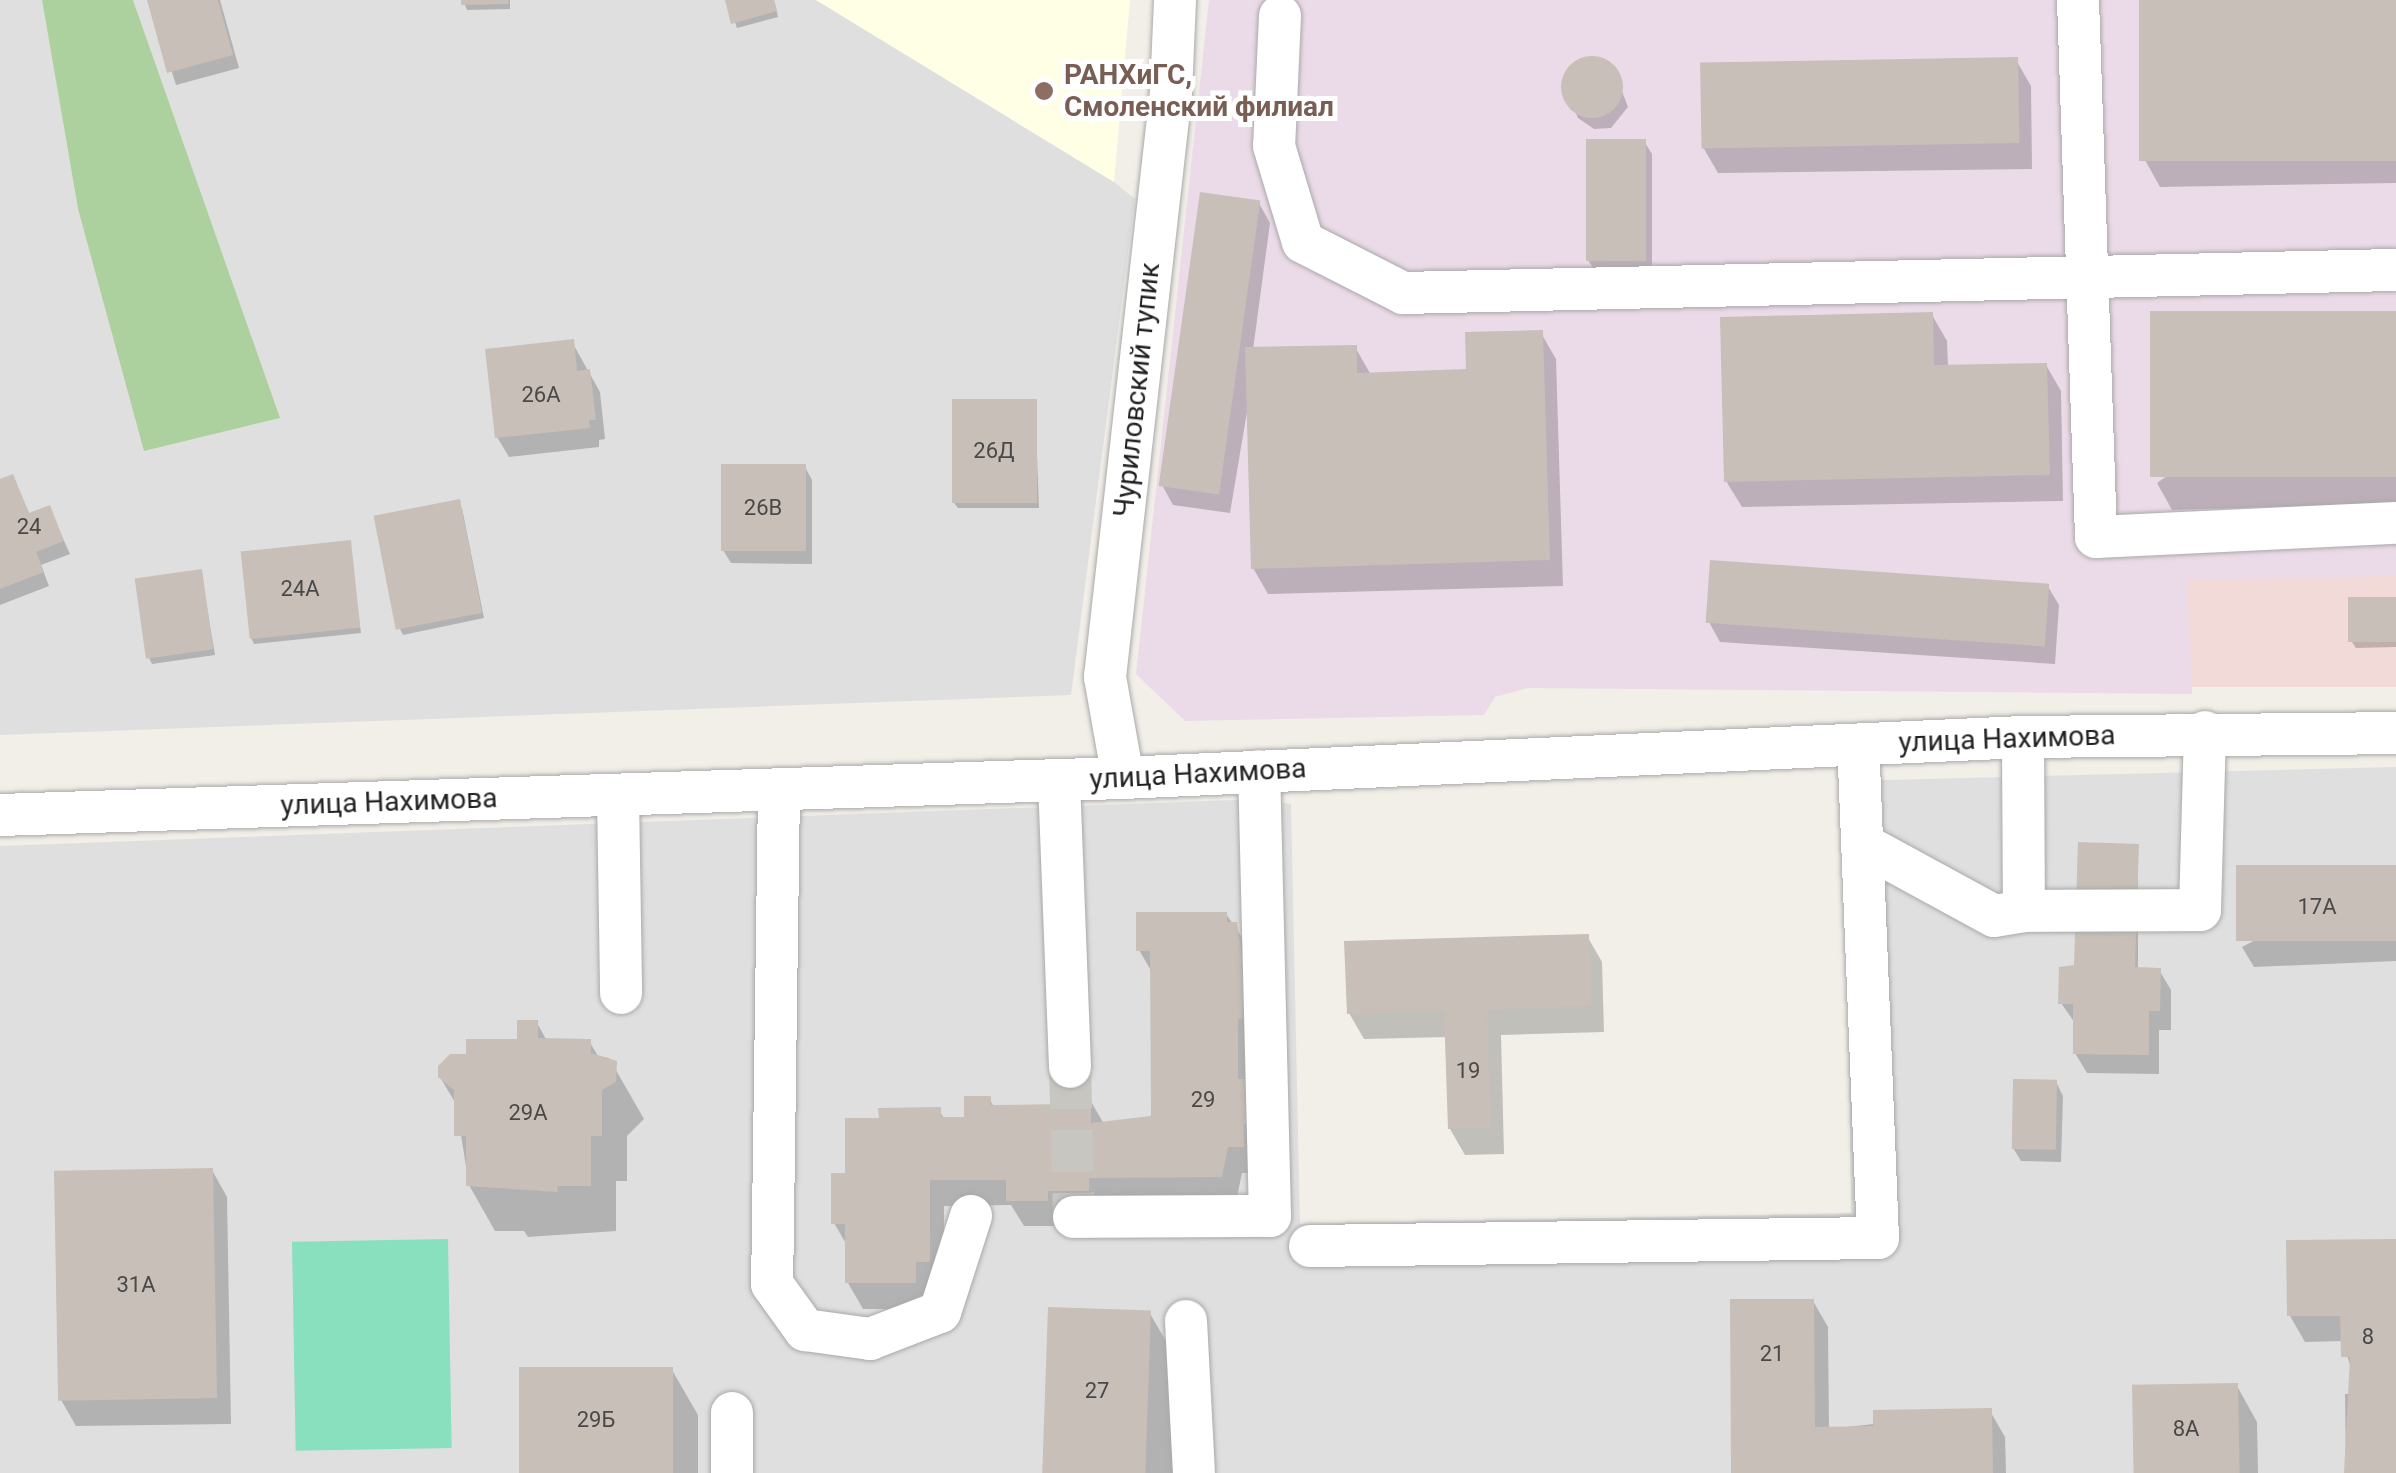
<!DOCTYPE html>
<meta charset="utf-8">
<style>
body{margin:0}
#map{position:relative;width:2396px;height:1473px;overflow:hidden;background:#f2efe9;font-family:Roboto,sans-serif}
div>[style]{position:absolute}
.residential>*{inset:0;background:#e0dfdf}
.commercial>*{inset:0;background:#f2dad9;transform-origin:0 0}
.industrial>*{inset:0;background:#ebdbe8}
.education>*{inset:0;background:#ffffe5}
.forest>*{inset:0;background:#add19e}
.pitch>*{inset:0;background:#88e0be;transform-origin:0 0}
.shadow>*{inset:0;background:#0003}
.building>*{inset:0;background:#c7bfb8;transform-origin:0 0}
.round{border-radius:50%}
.minor-tunnel>*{height:42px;margin-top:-21px;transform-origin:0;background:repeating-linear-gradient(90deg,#c8c6c1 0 42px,transparent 0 63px)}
.roads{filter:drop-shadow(0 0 2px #a9a9a9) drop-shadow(0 0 2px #a9a9a9)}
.minor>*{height:42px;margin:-21px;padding:0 21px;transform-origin:21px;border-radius:21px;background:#fff}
.dots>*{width:28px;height:28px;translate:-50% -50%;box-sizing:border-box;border:5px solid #fff;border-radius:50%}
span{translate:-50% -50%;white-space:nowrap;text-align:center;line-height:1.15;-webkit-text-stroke:10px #fff;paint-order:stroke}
.number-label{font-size:22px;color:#4b4948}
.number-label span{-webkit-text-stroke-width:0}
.education-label{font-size:28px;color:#785e54;font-weight:700}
.left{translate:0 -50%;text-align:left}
.street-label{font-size:28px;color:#222}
</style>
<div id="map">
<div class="residential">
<div style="clip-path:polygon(0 0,42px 0,78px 209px,145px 450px,279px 418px,133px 0,816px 0,1114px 182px,1135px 199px,1071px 695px,0 735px)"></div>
<div style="clip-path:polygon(2396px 767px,2396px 1473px,0 1473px,0 846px,1262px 799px,1291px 804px,1300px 1224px,1851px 1213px,1846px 781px)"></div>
</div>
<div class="commercial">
<div style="left:2396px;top:576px;width:111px;height:209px;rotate:90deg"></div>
</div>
<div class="industrial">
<div style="clip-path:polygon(1209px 0,2396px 0,2396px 576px,2187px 580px,2192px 694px,1528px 688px,1495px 697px,1484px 715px,1185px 721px,1136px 674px)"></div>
</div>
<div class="education">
<div style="clip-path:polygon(816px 0,1130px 0,1114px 182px)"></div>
</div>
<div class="forest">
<div style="clip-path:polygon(42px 0,133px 0,280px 418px,144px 451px,78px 209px)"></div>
</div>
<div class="pitch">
<div style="left:448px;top:1239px;width:209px;height:156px;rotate:89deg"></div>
</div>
<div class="shadow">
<div style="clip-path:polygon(149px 0,220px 0,239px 68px,176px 85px)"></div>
<div style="clip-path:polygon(463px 0,510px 0,510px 9px,467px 10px)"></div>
<div style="clip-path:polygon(727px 0,774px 0,778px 17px,737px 28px)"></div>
<div style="clip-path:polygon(2274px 0,2396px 0,2396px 183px,2160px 187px,2145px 160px)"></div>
<div style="clip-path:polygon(1597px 59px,1613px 68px,1628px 107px,1611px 128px,1594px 129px,1578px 118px,1564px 85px,1571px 68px)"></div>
<div style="clip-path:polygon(2016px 60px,2031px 86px,2032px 169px,1718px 173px,1703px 147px)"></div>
<div style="clip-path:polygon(1644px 141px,1652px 154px,1652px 273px,1596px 273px,1588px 260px)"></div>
<div style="clip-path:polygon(1259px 203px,1270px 223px,1253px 350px,1355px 347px,1371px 375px,1469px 372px,1541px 333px,1556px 359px,1563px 586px,1268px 594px,1253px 568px,1249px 400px,1230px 513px,1173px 505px,1162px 485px)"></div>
<div style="clip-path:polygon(2396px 314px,2396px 503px,2172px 510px,2157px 483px)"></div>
<div style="clip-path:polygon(1932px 315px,1947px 341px,1948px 367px,2046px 365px,2061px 391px,2063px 501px,1742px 507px,1726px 481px)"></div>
<div style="clip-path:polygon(572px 342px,600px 392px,605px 439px,599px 440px,599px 447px,509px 457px,497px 437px)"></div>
<div style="clip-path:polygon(1035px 401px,1039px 508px,958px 508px,954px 503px)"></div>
<div style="clip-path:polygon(805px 467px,812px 480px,812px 564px,731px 563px,723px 550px)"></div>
<div style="clip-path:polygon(12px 477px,30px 515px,49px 508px,70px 554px,41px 565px,49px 586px,0 605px,0 482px)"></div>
<div style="clip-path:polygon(462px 508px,484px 618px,403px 635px,400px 629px)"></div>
<div style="clip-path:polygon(349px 542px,361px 633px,254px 644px,251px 638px)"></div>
<div style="clip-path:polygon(201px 572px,215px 655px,152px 664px,149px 658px)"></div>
<div style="clip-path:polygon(2047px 585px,2059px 605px,2055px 664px,1720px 642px,1709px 622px)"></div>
<div style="clip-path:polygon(2396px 599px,2396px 647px,2356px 648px,2352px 642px)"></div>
<div style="clip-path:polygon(2138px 846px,2138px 970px,2159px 970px,2171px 990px,2171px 1030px,2159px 1030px,2159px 1074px,2087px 1073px,2075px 1053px,2075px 1023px,2061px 1003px)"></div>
<div style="clip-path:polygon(2396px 867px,2396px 961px,2254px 967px,2242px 947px)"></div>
<div style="clip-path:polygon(1226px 914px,1251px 950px,1258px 1173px,1242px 1173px,1236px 1202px,1062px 1226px,1024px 1226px,1011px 1205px,944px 1206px,944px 1287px,930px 1309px,863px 1309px,848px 1283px,848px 1247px,834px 1223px,847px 1175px,881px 1120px,939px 1110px,945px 1120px,967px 1120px,989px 1098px,994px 1107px,1067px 1107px,1089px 1098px,1104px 1124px,1153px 1118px,1153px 974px,1139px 950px)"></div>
<div style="clip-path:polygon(1587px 936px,1602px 962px,1604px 1032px,1501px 1035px,1504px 1154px,1465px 1155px,1450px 1129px,1448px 1037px,1364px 1039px,1349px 1013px)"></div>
<div style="clip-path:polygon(537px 1023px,547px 1041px,589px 1041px,598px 1056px,609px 1058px,644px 1119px,627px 1136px,627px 1181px,616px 1181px,616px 1231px,528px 1237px,524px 1231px,495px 1231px,469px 1185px,456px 1104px,440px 1077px,520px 1041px)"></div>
<div style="clip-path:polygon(2056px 1082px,2063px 1096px,2061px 1162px,2021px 1161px,2013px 1148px)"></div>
<div style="clip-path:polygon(212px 1170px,227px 1197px,231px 1424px,76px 1426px,61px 1400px)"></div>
<div style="clip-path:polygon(2396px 1242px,2396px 1473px,2346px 1473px,2345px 1394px,2352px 1394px,2352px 1372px,2343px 1341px,2305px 1342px,2290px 1316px)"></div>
<div style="clip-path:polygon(1813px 1301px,1828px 1327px,1829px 1429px,1990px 1411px,2005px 1437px,2006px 1473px,1734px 1473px)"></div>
<div style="clip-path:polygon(1149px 1312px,1176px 1358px,1173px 1473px,1047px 1473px)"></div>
<div style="clip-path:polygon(672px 1370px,698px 1415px,698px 1473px,522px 1473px)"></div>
<div style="clip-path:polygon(2237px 1386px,2257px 1422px,2258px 1473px,2136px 1473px)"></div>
</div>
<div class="building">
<div style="clip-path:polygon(147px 0,218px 0,233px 55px,167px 73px)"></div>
<div style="clip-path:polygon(461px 0,508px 0,509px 4px,461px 5px)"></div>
<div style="clip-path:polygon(725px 0,774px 0,777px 11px,731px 24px)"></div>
<div style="left:2139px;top:0;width:257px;height:161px"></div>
<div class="round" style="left:1561px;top:56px;width:62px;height:62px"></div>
<div style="left:2018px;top:57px;width:86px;height:318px;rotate:89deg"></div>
<div style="left:1586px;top:139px;width:60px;height:122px"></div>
<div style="left:1200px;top:192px;width:61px;height:297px;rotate:8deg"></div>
<div style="left:2396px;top:311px;width:166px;height:246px;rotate:90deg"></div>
<div style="clip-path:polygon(1933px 312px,1934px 365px,2047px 363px,2050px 475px,1724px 482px,1720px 317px)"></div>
<div style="clip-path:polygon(1543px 330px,1550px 560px,1251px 569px,1245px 347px,1357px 345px,1357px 373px,1466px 369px,1465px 332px)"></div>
<div style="clip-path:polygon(574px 339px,577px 371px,590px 369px,596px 420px,589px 420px,590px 428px,495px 438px,485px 349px)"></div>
<div style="left:952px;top:399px;width:85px;height:104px"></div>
<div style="left:721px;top:464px;width:85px;height:87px"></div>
<div style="clip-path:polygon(13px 474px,29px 513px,50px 505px,64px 541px,36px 552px,44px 572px,0 589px,0 479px)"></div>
<div style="left:460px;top:499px;width:116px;height:88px;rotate:79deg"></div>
<div style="left:351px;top:540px;width:88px;height:111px;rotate:84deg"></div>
<div style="left:1710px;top:560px;width:340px;height:63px;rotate:4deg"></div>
<div style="left:202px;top:569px;width:81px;height:68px;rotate:82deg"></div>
<div style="left:2396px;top:597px;width:45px;height:48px;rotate:90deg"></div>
<div style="clip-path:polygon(2078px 842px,2139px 844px,2135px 967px,2161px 968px,2160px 1011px,2149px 1011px,2149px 1055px,2073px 1054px,2073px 1004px,2058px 1004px,2059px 967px,2074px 965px)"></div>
<div style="left:2396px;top:865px;width:76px;height:160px;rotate:90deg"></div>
<div style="clip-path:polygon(1136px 912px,1227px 912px,1227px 922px,1237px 922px,1251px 1018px,1238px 1019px,1238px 1079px,1255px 1079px,1256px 1124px,1244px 1124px,1244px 1147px,1228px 1147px,1222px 1177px,1089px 1178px,1089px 1191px,1048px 1191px,1048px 1201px,1006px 1201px,1006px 1180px,930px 1180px,930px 1262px,916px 1262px,916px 1283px,845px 1283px,845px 1224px,831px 1224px,831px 1173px,845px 1173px,845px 1118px,879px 1118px,878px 1108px,941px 1107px,941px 1117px,964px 1117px,964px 1096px,991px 1096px,991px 1105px,1064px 1104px,1064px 1096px,1091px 1096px,1091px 1123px,1151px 1116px,1150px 951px,1136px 951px)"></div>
<div style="clip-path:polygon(1589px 934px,1591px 1006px,1487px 1010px,1491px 1128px,1448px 1129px,1444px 1011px,1347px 1014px,1344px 941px)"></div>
<div style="clip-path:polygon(517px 1020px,538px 1020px,538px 1038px,591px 1039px,591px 1053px,617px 1061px,616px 1082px,602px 1090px,602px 1136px,591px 1136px,591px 1186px,557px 1186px,558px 1192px,466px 1186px,466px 1136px,454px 1136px,454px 1090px,438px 1077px,438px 1066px,450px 1054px,466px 1054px,466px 1039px,517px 1039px)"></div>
<div style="left:2013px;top:1079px;width:44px;height:70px;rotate:1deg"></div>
<div style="left:213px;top:1168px;width:230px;height:159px;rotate:89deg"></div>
<div style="clip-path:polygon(2396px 1239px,2396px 1473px,2344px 1473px,2350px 1357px,2341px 1357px,2340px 1316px,2287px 1316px,2286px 1240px)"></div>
<div style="clip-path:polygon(1730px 1299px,1814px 1299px,1815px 1427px,1873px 1426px,1873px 1410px,1992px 1408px,1993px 1473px,1731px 1473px)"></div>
<div style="left:1048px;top:1307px;width:103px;height:166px;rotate:2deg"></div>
<div style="left:519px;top:1367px;width:154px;height:106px"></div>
<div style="left:2238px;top:1383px;width:90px;height:106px;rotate:89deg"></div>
</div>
<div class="minor-tunnel">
<div style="left:1070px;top:1067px;width:150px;rotate:88.5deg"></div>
</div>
<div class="roads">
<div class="minor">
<div style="left:2078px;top:0;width:537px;rotate:88.08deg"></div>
<div style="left:2096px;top:537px;width:300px;rotate:-2.7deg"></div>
<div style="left:1280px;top:16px;width:130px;rotate:92.6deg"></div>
<div style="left:1274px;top:146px;width:100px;rotate:73.2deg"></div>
<div style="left:1303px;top:242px;width:112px;rotate:27deg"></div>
<div style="left:1403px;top:293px;width:993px;rotate:-1.33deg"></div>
<div style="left:2023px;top:737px;width:174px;rotate:89.7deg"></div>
<div style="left:2024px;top:911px;width:176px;rotate:-0.3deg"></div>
<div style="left:2200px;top:910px;width:178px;rotate:-88.4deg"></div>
<div style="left:1123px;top:778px;width:103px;rotate:-100.1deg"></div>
<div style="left:1105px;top:677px;width:589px;rotate:-83.56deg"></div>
<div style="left:1171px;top:92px;width:92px;rotate:-87.5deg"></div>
<div style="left:1059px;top:780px;width:287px;rotate:87.8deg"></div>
<div style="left:779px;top:790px;width:494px;rotate:90.8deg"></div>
<div style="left:772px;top:1284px;width:57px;rotate:54.3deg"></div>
<div style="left:805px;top:1330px;width:66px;rotate:7.9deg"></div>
<div style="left:870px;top:1339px;width:75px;rotate:-21.1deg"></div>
<div style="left:940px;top:1312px;width:101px;rotate:-72.1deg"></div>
<div style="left:618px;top:795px;width:198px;rotate:89.1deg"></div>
<div style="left:0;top:815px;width:1124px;rotate:-1.89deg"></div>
<div style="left:1123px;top:778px;width:901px;rotate:-2.61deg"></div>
<div style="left:2023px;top:737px;width:373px;rotate:-0.6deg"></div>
<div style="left:1862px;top:844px;width:150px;rotate:28.6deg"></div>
<div style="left:1994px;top:916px;width:30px;rotate:-9deg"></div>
<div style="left:1074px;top:1217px;width:196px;rotate:-0.3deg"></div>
<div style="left:1270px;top:1216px;width:445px;rotate:-91.4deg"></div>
<div style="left:1310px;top:1246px;width:568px;rotate:-0.81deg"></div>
<div style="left:1878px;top:1238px;width:493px;rotate:-92.3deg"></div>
<div style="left:1186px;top:1321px;width:152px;rotate:87deg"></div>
<div style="left:732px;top:1413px;width:60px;rotate:90deg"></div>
</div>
</div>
<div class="dots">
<div style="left:1044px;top:91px;background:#8d6e63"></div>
</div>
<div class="number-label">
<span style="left:541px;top:395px">26А</span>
<span style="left:994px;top:451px">26Д</span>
<span style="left:763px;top:508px">26В</span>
<span style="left:29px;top:527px">24</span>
<span style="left:300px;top:589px">24А</span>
<span style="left:2317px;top:907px">17А</span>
<span style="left:1468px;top:1071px">19</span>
<span style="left:1203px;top:1100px">29</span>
<span style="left:528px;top:1113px">29А</span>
<span style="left:136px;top:1285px">31А</span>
<span style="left:2368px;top:1337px">8</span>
<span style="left:1772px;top:1354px">21</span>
<span style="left:1097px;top:1391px">27</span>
<span style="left:596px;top:1420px">29Б</span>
<span style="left:2186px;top:1429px">8А</span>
</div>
<div class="education-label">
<span class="left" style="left:1064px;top:91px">РАНХиГС,<br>Смоленский филиал</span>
</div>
<div class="street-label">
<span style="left:1137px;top:390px;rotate:-84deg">Чуриловский тупик</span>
<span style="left:2007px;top:739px;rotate:-2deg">улица Нахимова</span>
<span style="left:1198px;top:774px;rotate:-3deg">улица Нахимова</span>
<span style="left:389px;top:802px;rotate:-2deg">улица Нахимова</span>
</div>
</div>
